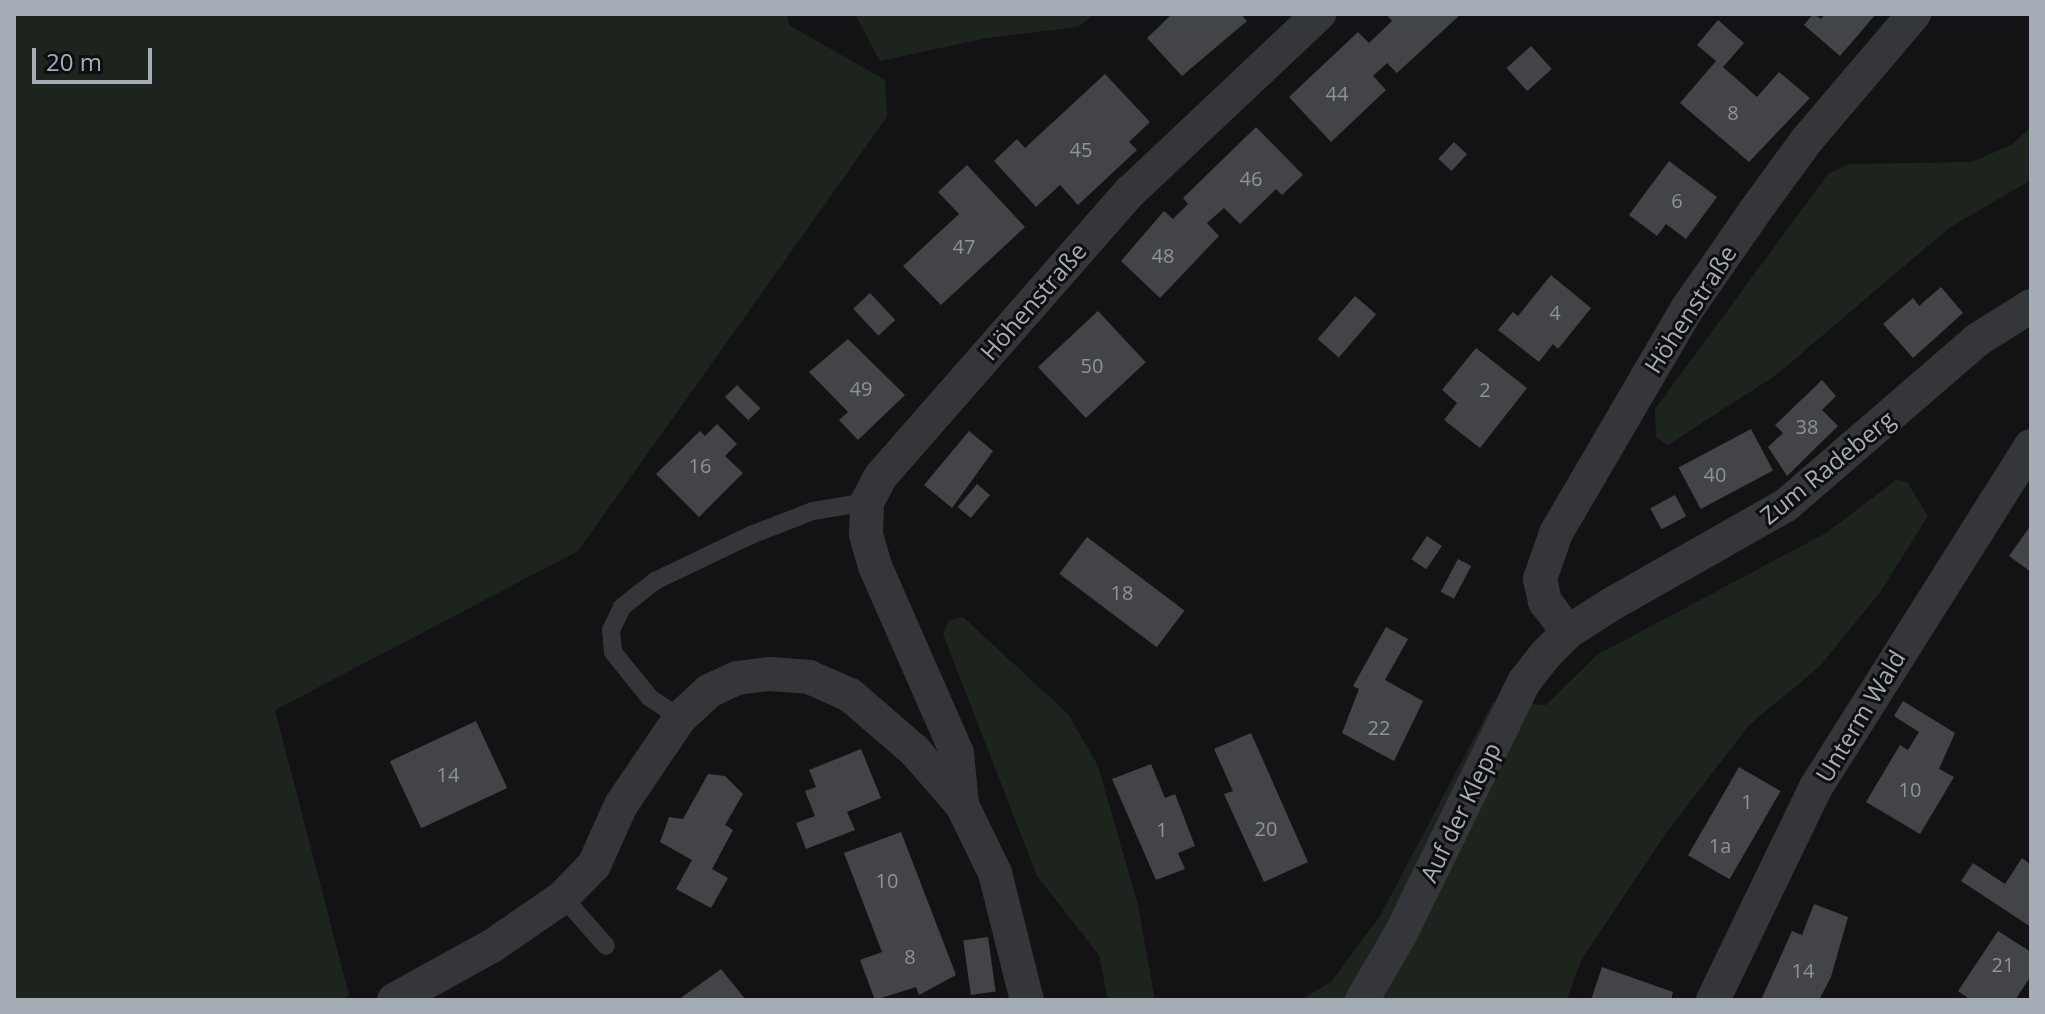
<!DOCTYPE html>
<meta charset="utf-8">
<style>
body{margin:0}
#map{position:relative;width:2045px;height:1014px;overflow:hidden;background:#131315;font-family:"Open Sans",sans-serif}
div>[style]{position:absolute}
.green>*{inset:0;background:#1d241d}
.building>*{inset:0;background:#424448;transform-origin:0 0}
.lane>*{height:18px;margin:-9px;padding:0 9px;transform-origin:9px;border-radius:9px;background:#343639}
.street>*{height:34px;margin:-17px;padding:0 17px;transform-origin:17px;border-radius:17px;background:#343639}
span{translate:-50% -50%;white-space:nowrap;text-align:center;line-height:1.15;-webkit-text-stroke:6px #0e0e10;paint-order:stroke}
.number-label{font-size:20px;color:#8c939a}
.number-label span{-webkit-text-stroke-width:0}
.street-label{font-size:24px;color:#a4adb5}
.frame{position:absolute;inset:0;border:16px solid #a4adb5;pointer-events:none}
.scale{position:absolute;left:32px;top:48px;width:120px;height:36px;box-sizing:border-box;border:4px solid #a4adb5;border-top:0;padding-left:10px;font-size:24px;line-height:28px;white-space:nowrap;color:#a4adb5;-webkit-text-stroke:6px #0e0e10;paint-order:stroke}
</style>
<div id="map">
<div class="green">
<div style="clip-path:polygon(14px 14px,787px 14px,789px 25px,885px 80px,887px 117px,578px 551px,275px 710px,349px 995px,342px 1000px,14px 1000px)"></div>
<div style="clip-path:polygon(855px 14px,1094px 14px,1078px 27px,987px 38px,880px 61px)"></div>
<div style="clip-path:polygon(2031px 127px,2031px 180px,1949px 228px,1776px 375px,1668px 445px,1656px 437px,1655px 409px,1828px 174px,1849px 164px,1972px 162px,2011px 145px)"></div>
<div style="clip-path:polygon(1896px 480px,1907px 482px,1928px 516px,1880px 592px,1820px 666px,1749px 725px,1667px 832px,1581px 960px,1567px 1000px,1300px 1000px,1331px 982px,1380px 916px,1493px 702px,1546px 705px,1597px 655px,1826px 533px)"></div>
<div style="clip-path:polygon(963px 617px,1068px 714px,1098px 766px,1138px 905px,1155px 1000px,1108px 1000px,1099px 955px,1037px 876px,943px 634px,949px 620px)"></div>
</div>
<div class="building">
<div style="clip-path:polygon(1172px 14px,1241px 14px,1247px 21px,1182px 76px,1147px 38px)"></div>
<div style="clip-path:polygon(1386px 14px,1461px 14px,1397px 73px,1387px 63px,1373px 76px,1386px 90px,1331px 142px,1289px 97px,1358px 32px,1369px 43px,1392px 21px)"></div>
<div style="clip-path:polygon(1813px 14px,1821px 19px,1825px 14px,1876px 14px,1840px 56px,1804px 25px)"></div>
<div style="clip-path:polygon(1718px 20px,1744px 43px,1723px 67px,1757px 97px,1779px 72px,1810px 98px,1749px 162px,1680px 103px,1716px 61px,1697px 45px)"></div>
<div style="left:1531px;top:46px;width:31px;height:33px;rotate:48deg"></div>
<div style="clip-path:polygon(1105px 74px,1150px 122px,1129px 142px,1137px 150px,1078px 205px,1060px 185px,1036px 207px,994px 161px,1017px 139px,1025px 148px)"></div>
<div style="clip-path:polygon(1256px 127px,1303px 175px,1282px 195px,1276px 189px,1240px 224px,1224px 208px,1207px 223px,1219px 236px,1160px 298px,1121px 261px,1164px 211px,1173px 219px,1188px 204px,1183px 198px)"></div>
<div style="left:1454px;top:142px;width:18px;height:23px;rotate:43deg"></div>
<div style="clip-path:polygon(1669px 161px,1717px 197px,1686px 239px,1666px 224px,1657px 236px,1629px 215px)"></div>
<div style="clip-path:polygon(967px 165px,1025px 227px,941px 305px,903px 266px,959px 214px,938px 192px)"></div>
<div style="clip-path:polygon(1551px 275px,1591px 308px,1558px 349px,1553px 344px,1539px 362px,1498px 330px,1513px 312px,1518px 316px)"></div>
<div style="clip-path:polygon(1941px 287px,1963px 313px,1913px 358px,1883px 324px,1913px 298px,1919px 306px)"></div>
<div style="left:870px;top:293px;width:37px;height:23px;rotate:47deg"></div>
<div style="left:1355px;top:296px;width:28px;height:57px;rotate:41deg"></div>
<div style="left:1098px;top:311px;width:70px;height:82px;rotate:47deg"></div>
<div style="clip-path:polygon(848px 339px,905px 395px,858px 440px,839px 420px,848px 412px,809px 372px)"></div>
<div style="clip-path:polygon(1476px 348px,1527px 388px,1480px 448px,1444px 420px,1457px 403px,1442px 390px)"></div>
<div style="clip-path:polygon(1822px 380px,1836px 396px,1822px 410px,1838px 426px,1787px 476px,1768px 447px,1783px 433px,1775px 425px)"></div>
<div style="left:737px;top:385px;width:33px;height:17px;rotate:45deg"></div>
<div style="clip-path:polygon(717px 424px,737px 444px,725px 456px,743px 473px,699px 517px,656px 474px,700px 431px,705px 436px)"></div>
<div style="left:1751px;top:429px;width:47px;height:82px;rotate:62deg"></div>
<div style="clip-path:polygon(969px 431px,993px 451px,952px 508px,924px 485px)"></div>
<div style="left:977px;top:484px;width:17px;height:30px;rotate:40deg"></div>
<div style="left:1675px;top:495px;width:24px;height:28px;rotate:62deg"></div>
<div style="clip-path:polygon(2031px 525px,2031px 572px,2009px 556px)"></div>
<div style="left:1427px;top:536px;width:18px;height:28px;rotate:34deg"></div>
<div style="left:1087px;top:537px;width:122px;height:46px;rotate:37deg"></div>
<div style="left:1458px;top:559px;width:15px;height:37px;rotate:28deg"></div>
<div style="clip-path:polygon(1386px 627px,1408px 639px,1385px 680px,1423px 701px,1394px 761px,1342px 733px,1359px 689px,1353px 686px)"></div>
<div style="clip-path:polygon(1903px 701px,1955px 733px,1939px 769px,1954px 777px,1920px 834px,1866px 802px,1900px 745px,1908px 750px,1919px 732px,1894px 716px)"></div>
<div style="left:476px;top:721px;width:74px;height:95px;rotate:65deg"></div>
<div style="clip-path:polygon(1251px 733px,1308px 862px,1264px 882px,1224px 794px,1233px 791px,1214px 749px)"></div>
<div style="clip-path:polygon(861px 749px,881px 798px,847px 812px,855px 830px,806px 849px,796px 823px,815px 816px,805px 791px,816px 787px,809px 770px)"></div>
<div style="clip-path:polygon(1151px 764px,1165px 798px,1175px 794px,1195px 846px,1178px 853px,1185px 869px,1156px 880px,1112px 779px)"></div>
<div style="left:1739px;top:767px;width:48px;height:102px;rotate:30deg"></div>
<div style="clip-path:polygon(708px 774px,725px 776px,743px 794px,725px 825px,733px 830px,712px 869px,728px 878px,711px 908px,676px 889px,692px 860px,660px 842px,669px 817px,683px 819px)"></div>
<div style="clip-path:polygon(901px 832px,956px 975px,919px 995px,916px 987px,875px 1000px,860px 960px,882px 952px,844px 853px)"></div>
<div style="clip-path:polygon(2022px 858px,2031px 865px,2031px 927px,1961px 881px,1973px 863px,2005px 884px)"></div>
<div style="clip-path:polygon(1814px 904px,1848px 917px,1831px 977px,1819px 1000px,1761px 1000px,1792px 931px,1802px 935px)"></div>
<div style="clip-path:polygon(1998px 931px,2031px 952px,2031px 976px,2015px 1000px,1971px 1000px,1958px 991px)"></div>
<div style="left:988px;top:937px;width:55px;height:25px;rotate:82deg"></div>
<div style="clip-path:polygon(1602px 967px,1673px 992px,1671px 1000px,1591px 1000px)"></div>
<div style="clip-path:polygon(721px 969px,746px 1000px,678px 1000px)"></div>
</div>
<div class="lane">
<div style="left:680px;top:718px;width:36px;rotate:-146deg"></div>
<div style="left:650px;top:698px;width:59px;rotate:-128.8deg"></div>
<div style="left:613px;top:652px;width:22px;rotate:-95deg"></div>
<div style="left:611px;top:630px;width:25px;rotate:-64deg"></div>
<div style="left:622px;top:607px;width:42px;rotate:-38.2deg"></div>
<div style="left:655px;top:581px;width:106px;rotate:-25.6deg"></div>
<div style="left:751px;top:535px;width:66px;rotate:-21.2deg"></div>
<div style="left:813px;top:511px;width:55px;rotate:-9.5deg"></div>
<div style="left:563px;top:897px;width:65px;rotate:48.7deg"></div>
</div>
<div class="street">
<div style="left:1568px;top:632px;width:38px;rotate:-127deg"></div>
<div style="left:1545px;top:602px;width:24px;rotate:-102deg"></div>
<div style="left:1540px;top:579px;width:49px;rotate:-70.8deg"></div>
<div style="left:1556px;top:533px;width:259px;rotate:-59.7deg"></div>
<div style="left:1687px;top:309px;width:119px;rotate:-55.2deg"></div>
<div style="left:1755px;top:211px;width:87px;rotate:-53.9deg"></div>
<div style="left:1806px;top:141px;width:167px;rotate:-49.6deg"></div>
<div style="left:962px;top:805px;width:52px;rotate:-95.5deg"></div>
<div style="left:957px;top:753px;width:204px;rotate:-113.7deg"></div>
<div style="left:875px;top:566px;width:32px;rotate:-106deg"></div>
<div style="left:866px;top:535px;width:33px;rotate:-88deg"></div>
<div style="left:867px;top:502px;width:30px;rotate:-62deg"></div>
<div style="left:881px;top:476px;width:378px;rotate:-48.8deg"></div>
<div style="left:1130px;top:192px;width:260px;rotate:-43.3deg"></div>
<div style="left:394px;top:1000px;width:112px;rotate:-28.9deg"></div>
<div style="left:492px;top:946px;width:86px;rotate:-34.6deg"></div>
<div style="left:563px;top:897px;width:45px;rotate:-45.9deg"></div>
<div style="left:594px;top:865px;width:66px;rotate:-65.8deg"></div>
<div style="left:621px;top:805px;width:105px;rotate:-55.9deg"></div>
<div style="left:680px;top:718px;width:40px;rotate:-43deg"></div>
<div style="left:709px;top:691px;width:31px;rotate:-25deg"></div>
<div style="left:737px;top:678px;width:33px;rotate:-7deg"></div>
<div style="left:770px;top:674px;width:39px;rotate:4deg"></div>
<div style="left:809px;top:677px;width:45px;rotate:23.7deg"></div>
<div style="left:850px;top:695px;width:84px;rotate:40.7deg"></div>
<div style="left:914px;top:750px;width:73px;rotate:48.9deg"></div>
<div style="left:962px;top:805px;width:76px;rotate:64.1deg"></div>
<div style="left:995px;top:873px;width:131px;rotate:75.9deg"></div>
<div style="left:1362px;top:1000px;width:75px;rotate:-59.7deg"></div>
<div style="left:1400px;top:935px;width:282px;rotate:-63.9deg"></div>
<div style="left:1524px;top:682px;width:34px;rotate:-52deg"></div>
<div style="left:1545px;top:655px;width:33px;rotate:-45deg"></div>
<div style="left:1568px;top:632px;width:50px;rotate:-32.7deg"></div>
<div style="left:1610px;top:605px;width:202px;rotate:-29.6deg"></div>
<div style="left:1786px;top:505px;width:252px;rotate:-40.8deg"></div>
<div style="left:1977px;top:340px;width:64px;rotate:-32.2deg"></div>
<div style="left:1713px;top:1000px;width:237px;rotate:-64.2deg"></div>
<div style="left:1816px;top:787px;width:403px;rotate:-57.8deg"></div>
</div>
<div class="number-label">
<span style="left:1337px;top:93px">44</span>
<span style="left:1733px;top:112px">8</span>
<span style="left:1081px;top:149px">45</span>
<span style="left:1251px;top:178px">46</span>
<span style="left:1677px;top:200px">6</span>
<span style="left:964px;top:246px">47</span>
<span style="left:1163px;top:255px">48</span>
<span style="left:1555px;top:312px">4</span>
<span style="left:1092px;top:365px">50</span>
<span style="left:861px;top:388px">49</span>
<span style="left:1485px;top:389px">2</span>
<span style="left:1807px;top:426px">38</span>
<span style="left:700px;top:465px">16</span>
<span style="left:1715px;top:474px">40</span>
<span style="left:1122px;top:592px">18</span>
<span style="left:1379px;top:727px">22</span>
<span style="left:448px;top:774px">14</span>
<span style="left:1910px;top:789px">10</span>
<span style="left:1747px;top:801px">1</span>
<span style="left:1266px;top:828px">20</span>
<span style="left:1162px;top:829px">1</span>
<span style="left:1720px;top:845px">1a</span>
<span style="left:887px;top:880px">10</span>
<span style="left:910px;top:956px">8</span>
<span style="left:2003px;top:964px">21</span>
<span style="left:1803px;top:970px">14</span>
</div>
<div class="street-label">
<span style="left:1033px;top:301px;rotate:-49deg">Höhenstraße</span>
<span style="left:1690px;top:309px;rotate:-57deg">Höhenstraße</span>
<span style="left:1827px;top:467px;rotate:-39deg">Zum Radeberg</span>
<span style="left:1860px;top:716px;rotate:-59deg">Unterm Wald</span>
<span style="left:1460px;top:812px;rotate:-64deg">Auf der Klepp</span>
</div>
<div class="frame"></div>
<div class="scale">20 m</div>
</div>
